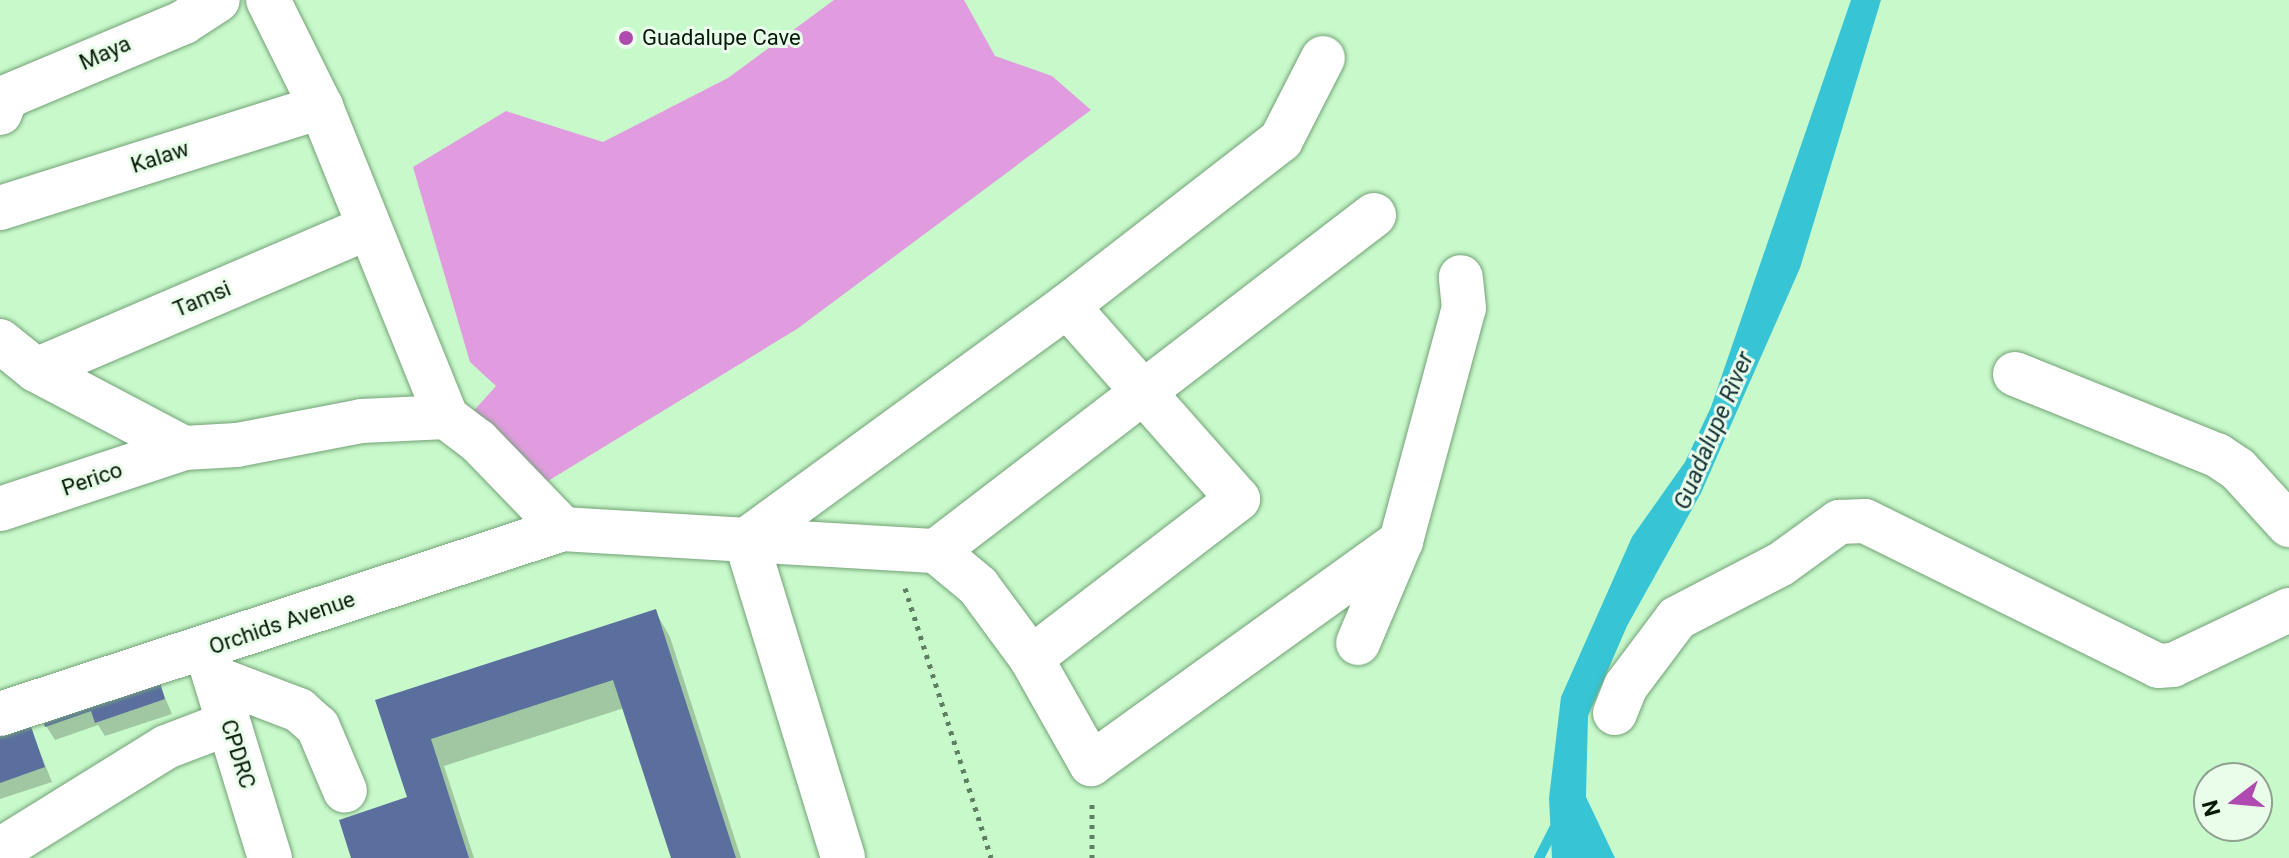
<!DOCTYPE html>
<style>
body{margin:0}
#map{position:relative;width:2289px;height:858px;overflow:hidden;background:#c8f9cb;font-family:Roboto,sans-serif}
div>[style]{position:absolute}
.green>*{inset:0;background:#e09cdf}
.water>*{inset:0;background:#37c4d5}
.shadow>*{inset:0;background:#0003}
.stream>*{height:10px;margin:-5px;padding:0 5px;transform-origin:5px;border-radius:5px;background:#37c4d5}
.building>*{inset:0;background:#5b6f9f}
.path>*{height:5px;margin-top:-2.5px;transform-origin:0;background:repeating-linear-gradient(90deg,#5f7f61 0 4px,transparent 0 10px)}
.roads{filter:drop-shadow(0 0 2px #73a177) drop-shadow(0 0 2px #73a177)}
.minor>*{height:44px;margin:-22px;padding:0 22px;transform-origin:22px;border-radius:22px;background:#fff}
.dots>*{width:22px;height:22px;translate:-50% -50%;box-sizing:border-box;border:4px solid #eafdeb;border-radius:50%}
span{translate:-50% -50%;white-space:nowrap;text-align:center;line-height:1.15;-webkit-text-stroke:6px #eafdeb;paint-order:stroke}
.poi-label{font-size:22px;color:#061808}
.left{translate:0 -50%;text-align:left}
.street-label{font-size:22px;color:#061808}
.water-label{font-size:24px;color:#143034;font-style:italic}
.north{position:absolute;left:2193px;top:762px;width:80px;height:80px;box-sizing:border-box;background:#eafdeb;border:2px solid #8fa190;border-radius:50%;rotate:254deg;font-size:22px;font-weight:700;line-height:32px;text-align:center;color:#061808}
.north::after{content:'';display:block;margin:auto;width:28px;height:36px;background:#ae4ab0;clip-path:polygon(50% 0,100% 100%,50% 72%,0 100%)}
</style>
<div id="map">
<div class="green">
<div style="clip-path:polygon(834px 0,964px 0,995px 56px,1052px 76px,1091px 110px,797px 329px,548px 481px,470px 415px,496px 386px,470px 362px,413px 167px,506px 111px,603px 142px,728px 78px)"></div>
</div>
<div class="water">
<div style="clip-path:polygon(1851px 0,1881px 0,1800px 268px,1701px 493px,1627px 626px,1588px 716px,1586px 797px,1615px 858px,1552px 858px,1549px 798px,1561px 697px,1632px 537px,1685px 462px,1711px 407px)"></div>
</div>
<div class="shadow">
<div style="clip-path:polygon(655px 611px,670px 637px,741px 858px,673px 858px,624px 708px,444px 766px,474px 858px,354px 858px,409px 799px,378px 701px)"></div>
<div style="clip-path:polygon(157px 679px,172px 714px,105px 736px,98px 725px,55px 740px,46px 726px)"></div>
<div style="clip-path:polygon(26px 718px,52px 782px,0 799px,0 727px)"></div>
</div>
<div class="stream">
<div style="left:1539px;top:858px;width:34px;rotate:-63deg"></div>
</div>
<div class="building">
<div style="clip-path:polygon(656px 609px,736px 858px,671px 858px,613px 680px,431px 739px,469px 858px,351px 858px,339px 820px,407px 797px,375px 700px)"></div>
<div style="clip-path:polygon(158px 676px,165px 699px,95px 723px,91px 711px,45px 727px,41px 716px)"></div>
<div style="clip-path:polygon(27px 715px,45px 767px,0 783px,0 725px)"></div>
</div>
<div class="path">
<div style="left:905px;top:588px;width:283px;rotate:72.3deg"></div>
<div style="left:1092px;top:858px;width:59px;rotate:-90deg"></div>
</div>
<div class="roads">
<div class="minor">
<div style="left:268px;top:0;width:119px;rotate:63.6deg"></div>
<div style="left:321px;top:107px;width:334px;rotate:68deg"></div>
<div style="left:446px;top:417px;width:40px;rotate:37deg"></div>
<div style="left:478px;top:441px;width:122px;rotate:46deg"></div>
<div style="left:0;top:113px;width:17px;rotate:-69deg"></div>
<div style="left:6px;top:97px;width:193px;rotate:-22.8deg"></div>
<div style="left:184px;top:22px;width:40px;rotate:-32.9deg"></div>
<div style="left:0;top:208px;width:337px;rotate:-17.5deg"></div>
<div style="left:0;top:341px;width:46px;rotate:38.9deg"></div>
<div style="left:36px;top:370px;width:167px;rotate:27.8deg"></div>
<div style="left:36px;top:370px;width:361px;rotate:-23.2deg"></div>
<div style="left:2015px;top:374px;width:218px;rotate:21.9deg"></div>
<div style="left:2217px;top:455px;width:25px;rotate:34deg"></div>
<div style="left:2238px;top:469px;width:76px;rotate:47.7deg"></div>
<div style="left:0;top:509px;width:194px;rotate:-18.3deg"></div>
<div style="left:184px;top:448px;width:53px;rotate:-3.2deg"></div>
<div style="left:237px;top:445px;width:127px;rotate:-10.9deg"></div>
<div style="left:362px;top:421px;width:84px;rotate:-2.7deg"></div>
<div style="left:746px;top:540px;width:397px;rotate:-36.1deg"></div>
<div style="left:1067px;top:306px;width:271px;rotate:-37.8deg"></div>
<div style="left:1281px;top:140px;width:92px;rotate:-62.9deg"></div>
<div style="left:746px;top:540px;width:332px;rotate:73deg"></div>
<div style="left:936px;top:551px;width:552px;rotate:-37.49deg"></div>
<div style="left:1358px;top:643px;width:111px;rotate:-67.1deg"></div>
<div style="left:1401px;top:541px;width:241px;rotate:-74.9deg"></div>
<div style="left:1464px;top:308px;width:31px;rotate:-96deg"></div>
<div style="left:206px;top:649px;width:219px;rotate:73deg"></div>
<div style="left:1031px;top:658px;width:261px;rotate:-37.5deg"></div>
<div style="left:1238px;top:499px;width:258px;rotate:-131.5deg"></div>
<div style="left:215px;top:678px;width:90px;rotate:20.9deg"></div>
<div style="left:299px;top:710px;width:25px;rotate:42deg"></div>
<div style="left:318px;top:727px;width:69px;rotate:67.1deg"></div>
<div style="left:1615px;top:713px;width:29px;rotate:-68deg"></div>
<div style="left:1626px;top:686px;width:85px;rotate:-53.1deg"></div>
<div style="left:1677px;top:618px;width:117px;rotate:-27.4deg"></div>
<div style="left:1781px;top:564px;width:72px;rotate:-35.9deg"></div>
<div style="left:1839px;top:522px;width:26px;rotate:-2deg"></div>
<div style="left:1865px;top:521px;width:327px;rotate:26.3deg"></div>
<div style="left:2158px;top:666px;width:15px;rotate:-4deg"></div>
<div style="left:2173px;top:665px;width:128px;rotate:-25.4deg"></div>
<div style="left:0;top:714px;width:593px;rotate:-18.19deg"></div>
<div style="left:563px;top:529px;width:374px;rotate:3.4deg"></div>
<div style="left:936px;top:551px;width:55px;rotate:39.8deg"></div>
<div style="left:978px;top:586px;width:89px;rotate:53.6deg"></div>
<div style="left:1031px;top:658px;width:122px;rotate:60.5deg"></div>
<div style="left:1091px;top:764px;width:382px;rotate:-35.7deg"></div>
<div style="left:0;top:850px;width:195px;rotate:-31.8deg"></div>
<div style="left:166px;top:747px;width:67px;rotate:-20.9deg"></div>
</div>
</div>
<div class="dots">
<div style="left:626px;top:38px;background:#ae4ab0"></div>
</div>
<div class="poi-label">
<span class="left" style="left:642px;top:38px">Guadalupe Cave</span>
</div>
<div class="street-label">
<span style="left:105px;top:53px;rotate:-24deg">Maya</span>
<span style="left:160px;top:157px;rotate:-18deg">Kalaw</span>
<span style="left:202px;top:299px;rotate:-23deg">Tamsi</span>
<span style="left:92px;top:479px;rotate:-19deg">Perico</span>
<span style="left:282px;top:623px;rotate:-19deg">Orchids Avenue</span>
<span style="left:238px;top:754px;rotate:73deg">CPDRC</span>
</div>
<div class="water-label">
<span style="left:1714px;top:431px;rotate:-67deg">Guadalupe River</span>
</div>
<div class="north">N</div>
</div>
